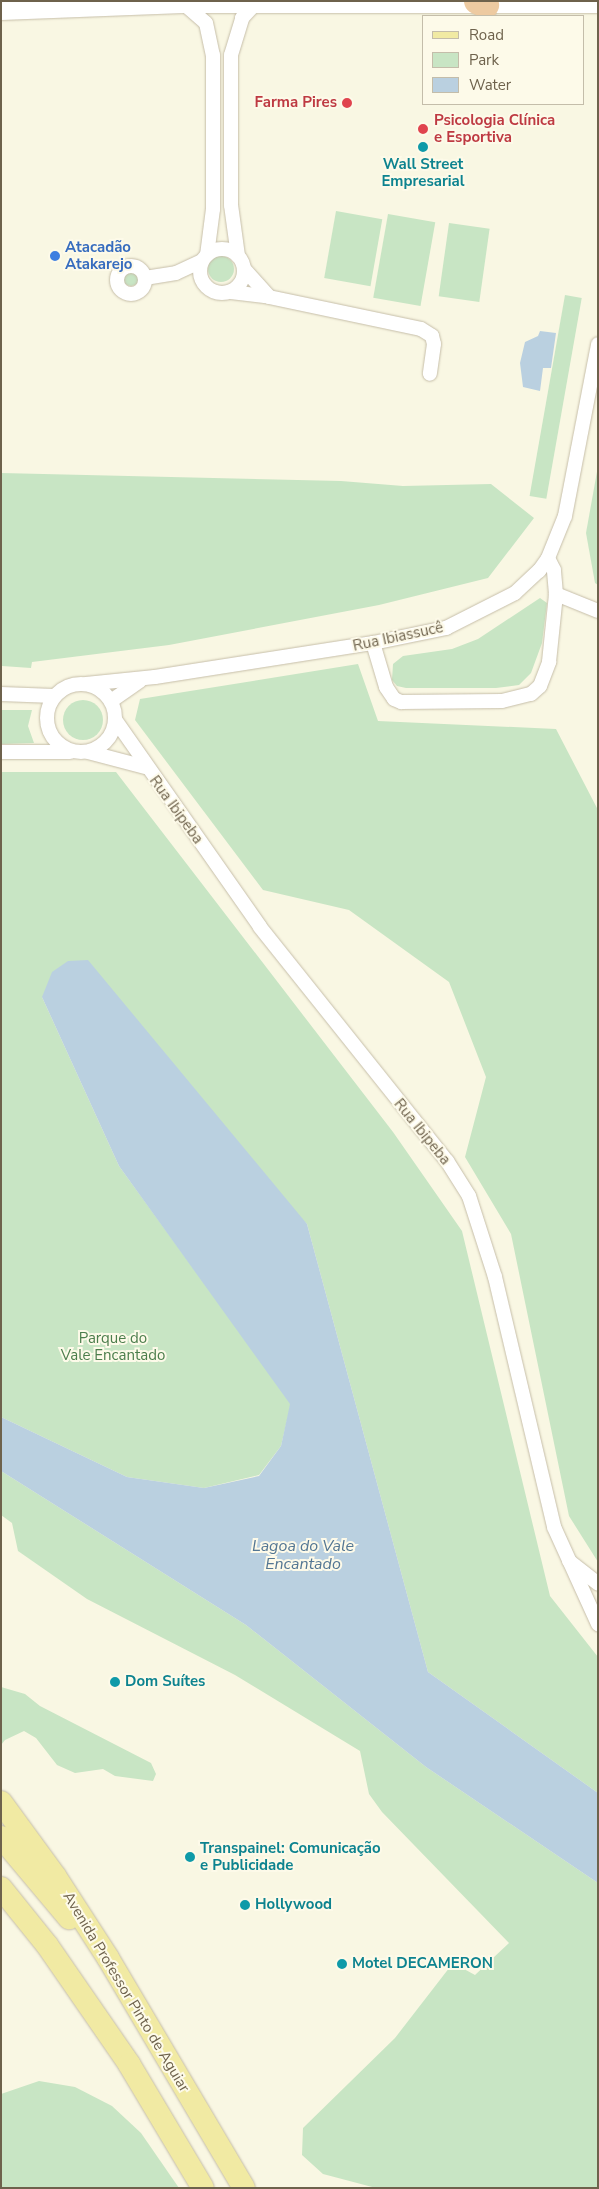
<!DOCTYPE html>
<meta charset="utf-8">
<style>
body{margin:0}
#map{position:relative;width:599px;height:2189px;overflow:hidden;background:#f9f7e3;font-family:"Nunito Sans",sans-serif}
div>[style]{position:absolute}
.green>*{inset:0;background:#c8e5c4;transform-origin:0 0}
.round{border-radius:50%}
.water>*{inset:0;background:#bad0e0}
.roads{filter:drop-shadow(0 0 1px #c6bea9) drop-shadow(0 0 1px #c6bea9)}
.street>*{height:14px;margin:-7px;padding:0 7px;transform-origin:7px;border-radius:7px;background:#fff}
.street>.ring{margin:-7px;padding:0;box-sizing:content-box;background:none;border:14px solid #fff;border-radius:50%}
.secondary>*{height:20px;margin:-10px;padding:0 10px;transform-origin:10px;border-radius:10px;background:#fff}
.primary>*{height:22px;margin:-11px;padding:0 11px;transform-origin:11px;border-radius:11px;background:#f1eaa3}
.highway>*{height:26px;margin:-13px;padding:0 13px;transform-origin:13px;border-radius:13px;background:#edcaa1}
.dots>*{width:14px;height:14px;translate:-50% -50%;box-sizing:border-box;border:2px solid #fdfae9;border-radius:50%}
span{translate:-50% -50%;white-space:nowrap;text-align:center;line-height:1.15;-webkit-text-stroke:4px #fdfae9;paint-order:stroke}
.health-label{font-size:15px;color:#be3a42;font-weight:700}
.right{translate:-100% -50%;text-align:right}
.left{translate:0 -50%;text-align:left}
.culture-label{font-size:15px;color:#0d838f;font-weight:700}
.shop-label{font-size:15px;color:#366cbe;font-weight:700}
.street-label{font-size:15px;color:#6e624c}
.park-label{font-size:15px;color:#4c7e4c}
.water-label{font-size:16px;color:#537693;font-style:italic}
.frame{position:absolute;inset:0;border:2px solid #6e624c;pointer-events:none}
.legend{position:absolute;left:422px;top:15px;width:162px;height:90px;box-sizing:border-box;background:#fdfae9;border:1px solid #c4bdaa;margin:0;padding:6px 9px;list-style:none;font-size:15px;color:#6e624c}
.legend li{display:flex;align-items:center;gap:10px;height:25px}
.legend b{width:25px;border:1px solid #c4bdaa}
</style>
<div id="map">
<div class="green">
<div style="left:336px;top:211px;width:47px;height:68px;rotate:10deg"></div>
<div style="left:388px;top:214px;width:48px;height:85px;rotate:10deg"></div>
<div style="left:449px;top:223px;width:41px;height:74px;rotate:8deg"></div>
<div class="round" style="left:208px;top:256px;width:26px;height:26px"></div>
<div class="round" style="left:122px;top:268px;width:18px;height:18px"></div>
<div style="left:565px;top:295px;width:17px;height:204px;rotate:10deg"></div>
<div style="clip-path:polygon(598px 466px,598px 585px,595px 583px,586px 533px)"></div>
<div style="clip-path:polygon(1px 473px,341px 481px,403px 486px,491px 484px,534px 518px,488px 578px,379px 605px,169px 645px,32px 662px,31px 668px,2px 666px)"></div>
<div style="clip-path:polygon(540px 598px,547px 603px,542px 643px,531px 673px,519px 685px,496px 688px,406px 688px,397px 686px,392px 680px,393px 664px,403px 656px,452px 649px,478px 639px)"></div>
<div style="clip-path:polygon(358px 664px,378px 721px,556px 729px,598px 810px,598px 1562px,569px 1516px,511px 1234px,465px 1157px,486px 1077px,449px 982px,349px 910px,263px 890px,135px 720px,140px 699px)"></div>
<div class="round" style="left:63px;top:700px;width:40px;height:40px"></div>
<div style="clip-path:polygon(1px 710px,32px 710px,28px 726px,34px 743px,1px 744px)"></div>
<div style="clip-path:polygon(1px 772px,116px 772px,393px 1132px,462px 1231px,550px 1596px,598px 1657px,598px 1793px,428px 1672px,307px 1224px,42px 997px,119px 1166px,291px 1403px,281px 1446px,259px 1475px,204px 1488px,127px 1477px,1px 1417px)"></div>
<div style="clip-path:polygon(1px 1471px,246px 1625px,426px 1767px,598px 1883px,598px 2188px,376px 2188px,323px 2174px,302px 2155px,303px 2128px,395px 2038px,453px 1963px,475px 1975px,509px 1943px,382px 1812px,369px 1794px,360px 1751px,235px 1675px,87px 1599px,18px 1551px,12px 1523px,1px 1515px)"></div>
<div style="clip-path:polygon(1px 1687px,25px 1694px,40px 1706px,151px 1763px,156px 1774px,153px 1781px,115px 1776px,103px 1769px,75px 1773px,57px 1765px,36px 1738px,24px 1731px,5px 1740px,1px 1745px)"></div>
<div style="clip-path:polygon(39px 2081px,75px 2087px,112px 2106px,141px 2133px,179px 2188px,1px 2188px,1px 2094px)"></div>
</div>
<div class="water">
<div style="clip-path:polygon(540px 331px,556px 333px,551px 368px,543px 368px,540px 391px,523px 387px,520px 363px,525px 342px,538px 336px)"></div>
<div style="clip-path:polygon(88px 960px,307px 1224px,428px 1672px,598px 1793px,598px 1883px,426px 1767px,246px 1625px,1px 1471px,1px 1417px,127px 1477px,204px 1488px,259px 1476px,281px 1446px,290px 1404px,119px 1166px,42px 997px,52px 972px,68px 961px)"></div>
</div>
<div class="roads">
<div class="street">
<div style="left:183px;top:3px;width:30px;rotate:41deg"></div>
<div style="left:206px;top:23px;width:33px;rotate:78deg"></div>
<div style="left:213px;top:55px;width:154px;rotate:90deg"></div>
<div style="left:213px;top:209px;width:46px;rotate:97.4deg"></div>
<div class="ring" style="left:200px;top:249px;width:30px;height:30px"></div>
<div style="left:238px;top:256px;width:51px;rotate:-97.8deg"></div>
<div style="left:231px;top:205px;width:150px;rotate:-90deg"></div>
<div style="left:231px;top:55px;width:39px;rotate:-73deg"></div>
<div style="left:242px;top:18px;width:21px;rotate:-47deg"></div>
<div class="ring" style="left:117px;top:266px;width:14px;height:14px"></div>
<div style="left:245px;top:270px;width:36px;rotate:48deg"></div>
<div style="left:145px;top:278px;width:31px;rotate:-9deg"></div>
<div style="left:176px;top:273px;width:29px;rotate:-25deg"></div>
<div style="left:231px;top:292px;width:38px;rotate:7deg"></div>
<div style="left:269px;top:297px;width:155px;rotate:11.9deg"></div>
<div style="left:421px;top:329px;width:13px;rotate:32deg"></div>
<div style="left:432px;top:336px;width:8px;rotate:76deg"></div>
<div style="left:434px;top:344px;width:30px;rotate:98deg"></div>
<div style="left:556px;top:594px;width:45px;rotate:22deg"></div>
<div style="left:373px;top:643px;width:46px;rotate:73.5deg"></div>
<div style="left:386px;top:687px;width:14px;rotate:56deg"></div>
<div style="left:394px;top:699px;width:8px;rotate:23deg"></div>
<div style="left:401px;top:702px;width:101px;rotate:-0.6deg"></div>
<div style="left:502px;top:701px;width:30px;rotate:-14deg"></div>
<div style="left:531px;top:694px;width:12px;rotate:-42deg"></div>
<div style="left:540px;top:686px;width:26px;rotate:-69deg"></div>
<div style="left:549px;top:662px;width:68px;rotate:-84.1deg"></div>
<div style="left:556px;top:594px;width:24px;rotate:-95deg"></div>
<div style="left:554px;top:570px;width:13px;rotate:-117deg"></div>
<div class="ring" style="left:47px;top:684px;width:54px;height:54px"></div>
<div style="left:86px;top:684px;width:69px;rotate:-5.8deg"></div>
<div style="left:155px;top:677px;width:221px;rotate:-8.9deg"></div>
<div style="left:373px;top:643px;width:75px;rotate:-11.6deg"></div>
<div style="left:446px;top:628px;width:77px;rotate:-26.9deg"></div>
<div style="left:515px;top:593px;width:33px;rotate:-43deg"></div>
<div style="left:539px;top:571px;width:16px;rotate:-55deg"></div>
<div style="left:548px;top:558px;width:45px;rotate:-68deg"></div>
<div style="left:565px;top:516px;width:175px;rotate:-79.1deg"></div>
<div style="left:1px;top:694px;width:53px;rotate:2.2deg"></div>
<div style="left:111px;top:701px;width:35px;rotate:-35deg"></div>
<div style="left:116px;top:721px;width:251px;rotate:55deg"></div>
<div style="left:260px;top:927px;width:300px;rotate:51.4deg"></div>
<div style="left:447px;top:1161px;width:41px;rotate:57.8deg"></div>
<div style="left:469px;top:1196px;width:85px;rotate:72.2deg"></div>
<div style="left:495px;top:1277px;width:257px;rotate:76.7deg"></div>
<div style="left:554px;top:1527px;width:107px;rotate:65.6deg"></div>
<div style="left:1px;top:752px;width:69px"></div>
<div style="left:88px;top:752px;width:59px;rotate:14.7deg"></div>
<div style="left:569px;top:1561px;width:37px;rotate:38deg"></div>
</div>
<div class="secondary">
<div style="left:1px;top:10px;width:182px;rotate:-2.2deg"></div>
<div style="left:183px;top:3px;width:415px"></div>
</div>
<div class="primary">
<div style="left:1px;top:1802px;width:92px;rotate:53.9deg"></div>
<div style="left:55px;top:1876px;width:98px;rotate:57.1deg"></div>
<div style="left:108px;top:1958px;width:267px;rotate:59.4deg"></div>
<div style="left:1px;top:1837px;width:106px;rotate:50deg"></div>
<div style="left:1px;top:1888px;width:73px;rotate:51.1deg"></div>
<div style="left:47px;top:1945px;width:145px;rotate:55.4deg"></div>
<div style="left:129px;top:2064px;width:144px;rotate:59.2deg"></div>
</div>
<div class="highway">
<div style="left:477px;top:1px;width:10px;rotate:24deg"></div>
</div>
</div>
<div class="dots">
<div style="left:347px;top:103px;background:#e0444e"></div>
<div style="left:423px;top:129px;background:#e0444e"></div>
<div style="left:423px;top:147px;background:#0f9aa8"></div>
<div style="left:55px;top:256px;background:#3f7fe0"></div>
<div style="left:115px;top:1682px;background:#0f9aa8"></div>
<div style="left:190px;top:1857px;background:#0f9aa8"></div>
<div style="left:245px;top:1905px;background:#0f9aa8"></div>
<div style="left:342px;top:1964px;background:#0f9aa8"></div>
</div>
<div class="health-label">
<span class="right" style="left:337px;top:103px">Farma Pires</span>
<span class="left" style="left:434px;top:129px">Psicologia Clínica<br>e Esportiva</span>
</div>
<div class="culture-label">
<span style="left:423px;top:173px">Wall Street<br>Empresarial</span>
<span class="left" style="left:125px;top:1682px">Dom Suítes</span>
<span class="left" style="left:200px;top:1857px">Transpainel: Comunicação<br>e Publicidade</span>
<span class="left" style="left:255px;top:1905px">Hollywood</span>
<span class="left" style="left:352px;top:1964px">Motel DECAMERON</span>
</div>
<div class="shop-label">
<span class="left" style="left:65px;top:256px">Atacadão<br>Atakarejo</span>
</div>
<div class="street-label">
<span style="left:398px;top:637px;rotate:-12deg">Rua Ibiassucê</span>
<span style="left:176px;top:810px;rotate:54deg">Rua Ibipeba</span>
<span style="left:422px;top:1132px;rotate:51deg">Rua Ibipeba</span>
<span style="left:126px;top:1992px;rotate:59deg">Avenida Professor Pinto de Aguiar</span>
</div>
<div class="park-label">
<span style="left:113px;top:1347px">Parque do<br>Vale Encantado</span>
</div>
<div class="water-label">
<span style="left:303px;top:1555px">Lagoa do Vale<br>Encantado</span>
</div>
<div class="frame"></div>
<ul class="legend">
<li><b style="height:6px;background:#f1eaa3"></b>Road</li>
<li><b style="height:14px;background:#c8e5c4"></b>Park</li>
<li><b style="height:14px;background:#bad0e0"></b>Water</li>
</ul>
</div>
